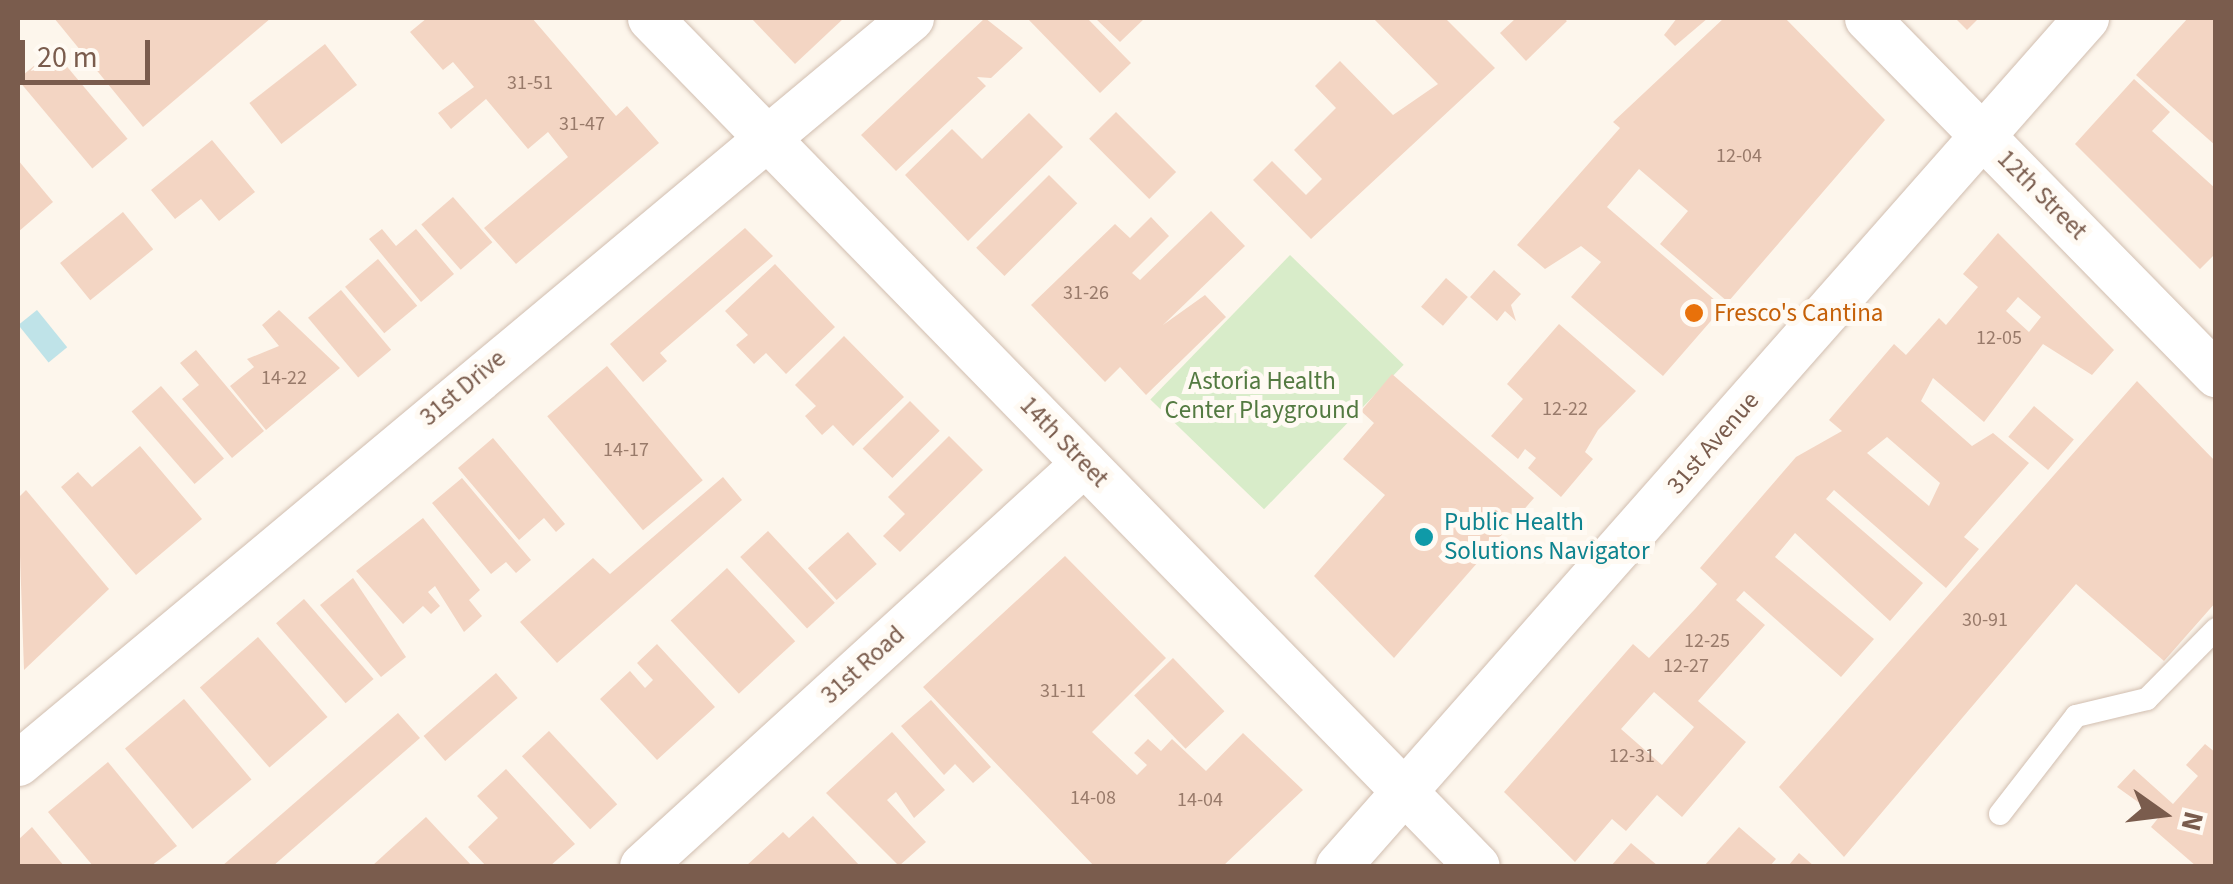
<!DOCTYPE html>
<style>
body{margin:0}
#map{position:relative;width:2233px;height:884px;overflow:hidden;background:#fdf6ec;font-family:"Source Sans 3",sans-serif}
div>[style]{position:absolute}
.green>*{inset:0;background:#d8ecc9;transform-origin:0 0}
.water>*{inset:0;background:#bfe3e8;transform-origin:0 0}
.building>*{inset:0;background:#f3d5c3;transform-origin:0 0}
.roads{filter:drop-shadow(0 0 2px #d1beb0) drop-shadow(0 0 2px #d1beb0)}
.lane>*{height:22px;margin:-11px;padding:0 11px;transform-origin:11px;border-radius:11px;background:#fff}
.street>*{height:45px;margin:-22.5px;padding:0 22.5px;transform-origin:22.5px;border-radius:22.5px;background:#fff}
.dots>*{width:28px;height:28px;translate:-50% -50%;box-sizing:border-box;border:5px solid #fffaf3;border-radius:50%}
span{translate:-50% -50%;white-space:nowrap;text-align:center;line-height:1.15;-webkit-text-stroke:10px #fffaf3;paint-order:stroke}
.number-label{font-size:20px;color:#987a6a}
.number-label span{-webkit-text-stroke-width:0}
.street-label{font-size:25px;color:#7a5c4d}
.food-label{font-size:25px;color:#c56008}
.left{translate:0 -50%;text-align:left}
.park-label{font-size:25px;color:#537a41}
.culture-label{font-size:25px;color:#0d838f}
.frame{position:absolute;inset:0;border:20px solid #7a5c4d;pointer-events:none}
.north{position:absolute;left:2113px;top:764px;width:100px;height:100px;-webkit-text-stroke:8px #fffaf3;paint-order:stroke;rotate:104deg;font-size:28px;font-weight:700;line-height:40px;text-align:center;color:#7a5c4d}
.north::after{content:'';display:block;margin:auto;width:35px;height:45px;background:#7a5c4d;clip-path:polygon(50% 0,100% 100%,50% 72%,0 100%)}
.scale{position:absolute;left:20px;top:40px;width:130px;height:45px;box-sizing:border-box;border:5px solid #7a5c4d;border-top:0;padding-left:12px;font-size:30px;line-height:35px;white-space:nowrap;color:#7a5c4d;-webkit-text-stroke:8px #fffaf3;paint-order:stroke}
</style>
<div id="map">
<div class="green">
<div style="left:1290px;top:255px;width:158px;height:201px;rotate:44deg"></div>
</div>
<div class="water">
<div style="left:37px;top:310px;width:48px;height:24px;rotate:51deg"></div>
</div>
<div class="building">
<div style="clip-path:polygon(54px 18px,271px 18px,143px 127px)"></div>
<div style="clip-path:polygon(427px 18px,532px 18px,616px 116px,627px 106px,659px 143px,516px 264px,484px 228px,568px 157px,548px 132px,528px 149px,486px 99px,451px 129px,438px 113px,474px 87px,453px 62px,443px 70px,410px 32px)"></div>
<div style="clip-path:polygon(751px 18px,844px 18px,795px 64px)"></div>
<div style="clip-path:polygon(985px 18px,1023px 48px,991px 78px,977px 77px,986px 86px,896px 171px,861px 135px)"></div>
<div style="clip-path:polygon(1027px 18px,1087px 18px,1131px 63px,1100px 93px)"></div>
<div style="clip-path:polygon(1095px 18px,1145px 18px,1120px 42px)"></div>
<div style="clip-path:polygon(1373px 18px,1445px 18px,1495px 68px,1311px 239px,1253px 180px,1272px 161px,1306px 195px,1322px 179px,1294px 150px,1336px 108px,1315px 86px,1340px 61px,1393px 115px,1438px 84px)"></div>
<div style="clip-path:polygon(1516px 18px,1563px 18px,1567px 21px,1526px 61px,1500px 33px)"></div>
<div style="clip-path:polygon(1677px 18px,1708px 18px,1675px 46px,1664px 35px)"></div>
<div style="clip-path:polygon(1724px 18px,1785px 18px,1885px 120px,1728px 302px,1660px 244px,1688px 211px,1639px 169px,1607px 207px,1723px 307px,1663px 376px,1571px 297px,1601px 262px,1581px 246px,1545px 269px,1517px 245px,1620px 128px,1613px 122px)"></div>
<div style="clip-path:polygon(1955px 18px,1979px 18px,1967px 30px)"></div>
<div style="clip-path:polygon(2188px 18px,2216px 18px,2216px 146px,2136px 75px)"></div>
<div style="left:325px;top:44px;width:52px;height:96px;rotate:52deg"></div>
<div style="left:53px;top:50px;width:116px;height:46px;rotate:50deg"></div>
<div style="clip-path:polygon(2134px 79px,2170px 112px,2152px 131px,2216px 189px,2216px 253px,2200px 269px,2075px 144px)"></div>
<div style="left:1116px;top:112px;width:85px;height:38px;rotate:45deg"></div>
<div style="clip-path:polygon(1029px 113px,1063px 147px,968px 241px,905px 175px,952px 129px,982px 159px)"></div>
<div style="clip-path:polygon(212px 140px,255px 192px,219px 221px,201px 199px,175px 219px,151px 190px)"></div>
<div style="clip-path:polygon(18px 160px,53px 202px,18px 232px)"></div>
<div style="left:1049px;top:175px;width:40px;height:103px;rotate:45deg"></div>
<div style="left:453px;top:197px;width:60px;height:42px;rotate:49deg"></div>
<div style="clip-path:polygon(1211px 211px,1245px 246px,1163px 325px,1205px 295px,1226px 317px,1146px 395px,1120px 367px,1105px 382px,1031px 305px,1115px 224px,1130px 238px,1151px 217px,1169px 236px,1132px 273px,1140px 280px)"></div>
<div style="left:123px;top:212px;width:48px;height:81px;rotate:51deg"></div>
<div style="clip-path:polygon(745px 228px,773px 256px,660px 353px,667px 361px,643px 382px,610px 344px)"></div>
<div style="clip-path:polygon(382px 229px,396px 246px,416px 229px,454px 274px,421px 302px,369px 239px)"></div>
<div style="clip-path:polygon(evenodd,1998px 233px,2114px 350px,2092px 375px,2043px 344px,1984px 422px,1933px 378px,1921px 401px,1972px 446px,1993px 433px,2029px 463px,1964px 537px,1979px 549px,1946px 588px,1834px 490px,1826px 499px,1923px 583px,1890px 621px,1795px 533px,1775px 557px,1874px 639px,1841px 677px,1744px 591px,1736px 600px,1765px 625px,1698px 701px,1746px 742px,1682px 817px,1657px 795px,1626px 831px,1612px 819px,1575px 862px,1504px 792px,1633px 644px,1649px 658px,1695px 609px,1717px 584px,1700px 568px,1796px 457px,1842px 431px,1829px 420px,1894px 344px,1906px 355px,1939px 318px,1946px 325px,1978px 287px,1963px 274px,1998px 233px,2018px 297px,2041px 317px,2029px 332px,2006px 311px,2018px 297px,1998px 233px,1887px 437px,1940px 483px,1929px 506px,1867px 453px,1887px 437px,1998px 233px,1654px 692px,1694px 727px,1662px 765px,1621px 729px,1654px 692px)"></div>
<div style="left:378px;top:259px;width:61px;height:43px;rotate:50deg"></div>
<div style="clip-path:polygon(775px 264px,835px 327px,786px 374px,766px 353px,754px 364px,736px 345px,748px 335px,725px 311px)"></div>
<div style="clip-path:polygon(1494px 270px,1521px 294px,1511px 305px,1516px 321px,1505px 311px,1497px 321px,1470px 297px)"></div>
<div style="left:1446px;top:278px;width:29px;height:38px;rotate:41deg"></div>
<div style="left:341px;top:290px;width:78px;height:43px;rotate:50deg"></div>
<div style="clip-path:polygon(279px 310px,340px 368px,266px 430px,230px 386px,254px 367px,247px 359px,279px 346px,262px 325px)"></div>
<div style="clip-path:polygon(1559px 324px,1636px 391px,1598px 430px,1585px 452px,1593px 459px,1561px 497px,1528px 468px,1536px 458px,1525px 449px,1518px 459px,1491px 436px,1523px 399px,1507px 384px)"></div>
<div style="clip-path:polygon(844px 336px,904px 397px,853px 446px,833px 425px,822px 435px,812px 424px,805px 416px,816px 406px,795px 385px)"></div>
<div style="clip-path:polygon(196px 350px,264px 431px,232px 458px,182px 399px,199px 385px,180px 363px)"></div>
<div style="left:607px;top:366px;width:149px;height:78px;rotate:50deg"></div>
<div style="clip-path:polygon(1392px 374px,1534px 498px,1394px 658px,1314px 576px,1385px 495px,1343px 459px,1374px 423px,1361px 411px)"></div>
<div style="clip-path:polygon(2137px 381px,2216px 462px,2216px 602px,2164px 661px,2076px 584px,1844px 857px,1779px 787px)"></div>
<div style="left:161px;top:386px;width:96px;height:39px;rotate:49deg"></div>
<div style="left:910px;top:401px;width:42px;height:67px;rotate:45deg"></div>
<div style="left:2034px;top:406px;width:52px;height:40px;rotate:40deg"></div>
<div style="clip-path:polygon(949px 436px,983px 470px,900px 552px,883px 536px,905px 514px,888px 497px)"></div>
<div style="clip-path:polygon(493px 438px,565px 524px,556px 532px,544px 518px,519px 540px,458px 468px)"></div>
<div style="clip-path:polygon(140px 446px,202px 519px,136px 575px,61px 487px,78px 472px,92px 487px)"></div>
<div style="clip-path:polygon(723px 477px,742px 500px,557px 663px,520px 622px,593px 558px,610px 574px)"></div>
<div style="clip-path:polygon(462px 478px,531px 560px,516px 573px,506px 562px,491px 574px,432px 503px)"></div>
<div style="clip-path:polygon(26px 490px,109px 589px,24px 670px,18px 498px)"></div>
<div style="clip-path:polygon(423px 518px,480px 590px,469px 600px,482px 616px,464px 632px,435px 586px,428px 592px,440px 606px,431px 614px,423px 606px,403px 624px,356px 571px)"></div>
<div style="left:768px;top:531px;width:98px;height:38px;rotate:47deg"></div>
<div style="left:848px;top:532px;width:43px;height:54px;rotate:48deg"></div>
<div style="clip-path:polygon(1065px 556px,1166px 658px,1092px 732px,1137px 775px,1147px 765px,1134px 753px,1148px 739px,1161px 751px,1172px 739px,1206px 771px,1243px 733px,1303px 790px,1223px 866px,1094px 866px,923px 687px)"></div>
<div style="left:727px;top:568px;width:100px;height:77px;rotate:47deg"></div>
<div style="clip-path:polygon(353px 578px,406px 657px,381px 677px,320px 605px)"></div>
<div style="left:304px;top:599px;width:106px;height:37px;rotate:49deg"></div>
<div style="left:258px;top:637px;width:106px;height:77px;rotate:49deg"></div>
<div style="clip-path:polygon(657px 644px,715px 707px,657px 760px,600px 699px,630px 671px,645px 688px,653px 680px,637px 663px)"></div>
<div style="left:1173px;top:658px;width:74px;height:54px;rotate:46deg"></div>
<div style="left:496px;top:673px;width:33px;height:96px;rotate:49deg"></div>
<div style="left:184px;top:699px;width:105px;height:77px;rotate:50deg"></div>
<div style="clip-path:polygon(931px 700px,991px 767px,973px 783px,955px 764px,944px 775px,901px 726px)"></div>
<div style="clip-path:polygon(398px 713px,420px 738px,273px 866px,222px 866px)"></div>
<div style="left:549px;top:731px;width:100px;height:37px;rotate:47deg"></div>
<div style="clip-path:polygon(892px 732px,945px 790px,914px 818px,896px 792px,887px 800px,926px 842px,899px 866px,826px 793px)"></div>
<div style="clip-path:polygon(2205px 744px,2216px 753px,2216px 866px,2196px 866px,2151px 827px,2159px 817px,2117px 787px,2134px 769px,2173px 804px,2198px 776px,2186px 765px)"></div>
<div style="clip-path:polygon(108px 762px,177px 846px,151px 866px,93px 866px,48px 812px)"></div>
<div style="clip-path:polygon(506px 769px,575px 844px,550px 866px,486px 866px,468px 847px,498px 818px,477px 796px)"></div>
<div style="clip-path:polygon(813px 816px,860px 866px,746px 866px,783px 832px,789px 838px)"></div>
<div style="clip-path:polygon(426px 817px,472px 866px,372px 866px,396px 844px)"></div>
<div style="clip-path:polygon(32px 827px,64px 866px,18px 866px,18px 840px)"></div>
<div style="clip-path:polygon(1739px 827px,1776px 859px,1770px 866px,1704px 866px)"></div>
<div style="clip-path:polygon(1631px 843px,1658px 866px,1611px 866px)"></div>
<div style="clip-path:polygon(1799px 853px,1814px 866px,1788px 866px)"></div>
</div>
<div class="roads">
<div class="lane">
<div style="left:2000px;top:814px;width:124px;rotate:-52.2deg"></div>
<div style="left:2076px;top:716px;width:73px;rotate:-13.5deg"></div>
<div style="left:2147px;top:699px;width:98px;rotate:-45.4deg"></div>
</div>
<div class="street">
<div style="left:650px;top:18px;width:1184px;rotate:45.72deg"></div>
<div style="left:1867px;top:18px;width:499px;rotate:45.6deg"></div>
<div style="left:18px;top:763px;width:1163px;rotate:-39.84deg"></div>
<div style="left:642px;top:866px;width:598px;rotate:-42.36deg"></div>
<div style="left:1338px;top:866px;width:1131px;rotate:-48.59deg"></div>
</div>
</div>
<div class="dots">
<div style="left:1694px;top:313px;background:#e8710a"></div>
<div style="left:1424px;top:537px;background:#0f9aa8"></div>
</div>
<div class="number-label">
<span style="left:530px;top:83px">31-51</span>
<span style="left:582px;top:124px">31-47</span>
<span style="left:1739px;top:156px">12-04</span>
<span style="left:1086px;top:293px">31-26</span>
<span style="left:1999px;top:338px">12-05</span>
<span style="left:284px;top:378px">14-22</span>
<span style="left:1565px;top:409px">12-22</span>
<span style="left:626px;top:450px">14-17</span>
<span style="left:1985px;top:620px">30-91</span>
<span style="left:1707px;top:641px">12-25</span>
<span style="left:1686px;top:666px">12-27</span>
<span style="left:1063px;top:691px">31-11</span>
<span style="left:1632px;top:756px">12-31</span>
<span style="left:1093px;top:798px">14-08</span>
<span style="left:1200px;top:800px">14-04</span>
</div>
<div class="street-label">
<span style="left:2042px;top:195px;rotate:45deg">12th Street</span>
<span style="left:463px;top:388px;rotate:-40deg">31st Drive</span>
<span style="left:1064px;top:442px;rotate:46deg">14th Street</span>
<span style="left:1713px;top:443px;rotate:-49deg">31st Avenue</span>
<span style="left:863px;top:665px;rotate:-42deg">31st Road</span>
</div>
<div class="food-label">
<span class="left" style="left:1714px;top:313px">Fresco's Cantina</span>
</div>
<div class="park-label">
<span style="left:1262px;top:396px">Astoria Health<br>Center Playground</span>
</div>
<div class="culture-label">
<span class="left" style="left:1444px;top:537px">Public Health<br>Solutions Navigator</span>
</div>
<div class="frame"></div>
<div class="north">N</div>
<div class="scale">20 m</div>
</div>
